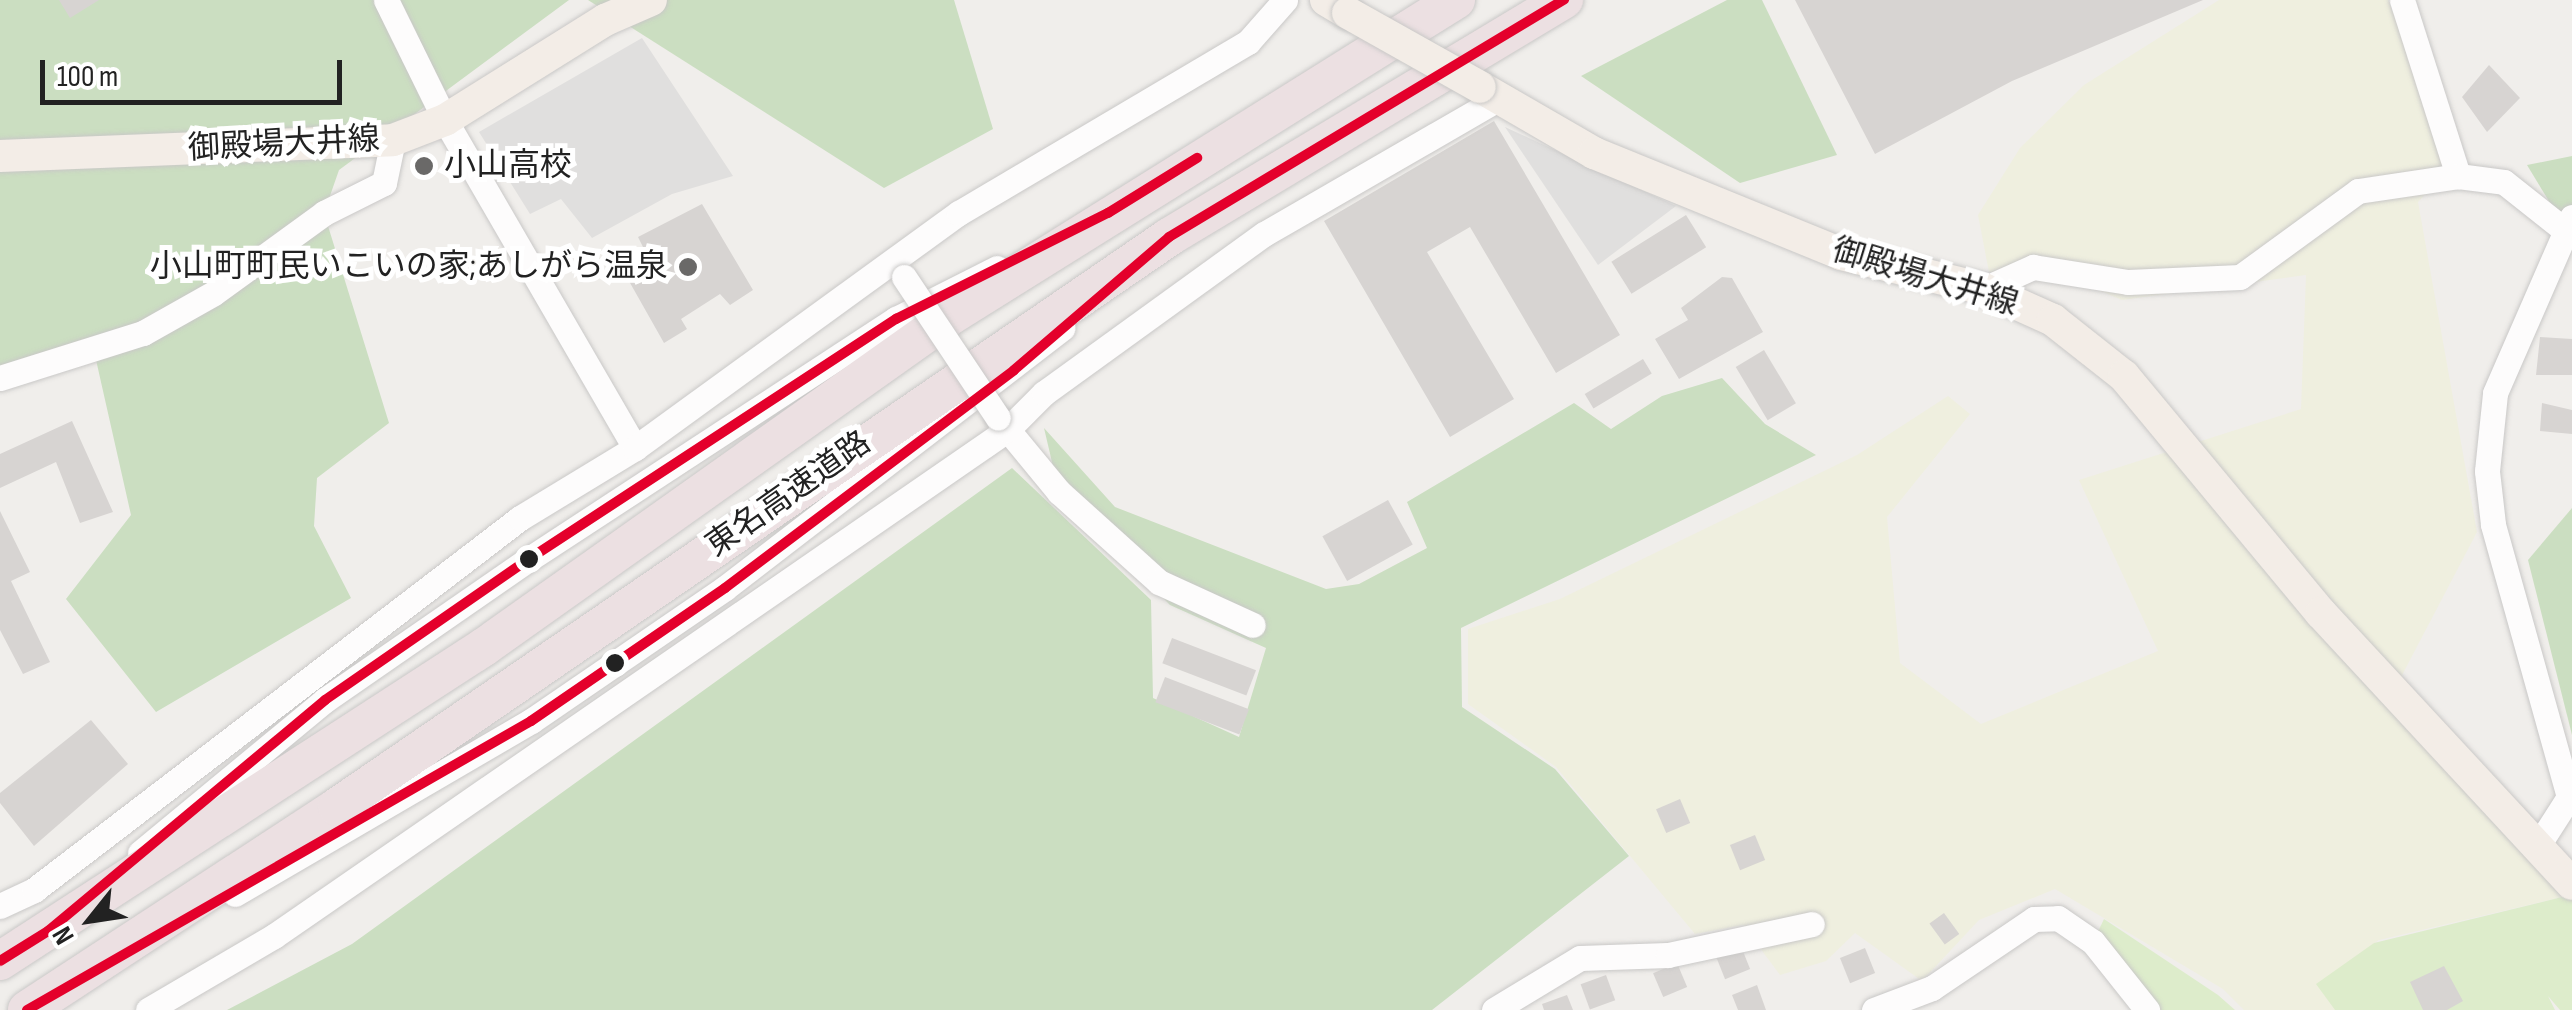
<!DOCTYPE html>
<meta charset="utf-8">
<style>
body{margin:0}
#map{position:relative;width:2572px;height:1010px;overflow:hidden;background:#f0eeeb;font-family:"Sofia Sans Condensed","Noto Sans JP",sans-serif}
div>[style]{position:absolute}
.farmland>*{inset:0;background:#efefdf}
.grass>*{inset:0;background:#ddeccb}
.forest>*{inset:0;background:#cbdec1}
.parking>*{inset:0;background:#e0dfde}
.building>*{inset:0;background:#d7d4d2;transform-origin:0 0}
.roads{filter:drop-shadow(0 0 2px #c9c8c7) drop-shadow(0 0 2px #c9c8c7)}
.minor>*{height:25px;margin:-12.5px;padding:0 12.5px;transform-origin:12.5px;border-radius:12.5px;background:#fdfcfc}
.major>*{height:32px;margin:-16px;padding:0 16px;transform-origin:16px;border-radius:16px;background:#f3ede7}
.highway>*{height:38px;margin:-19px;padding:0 19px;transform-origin:19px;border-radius:19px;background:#ece0e2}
.bridges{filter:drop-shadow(0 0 2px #c9c8c7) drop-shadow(0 0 2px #c9c8c7)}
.minor-bridge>*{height:25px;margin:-12.5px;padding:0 12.5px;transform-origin:12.5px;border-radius:12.5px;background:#fdfcfc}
.major-bridge>*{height:32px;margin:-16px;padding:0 16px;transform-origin:16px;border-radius:16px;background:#f3ede7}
.bus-1>*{height:10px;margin:-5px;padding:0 5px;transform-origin:5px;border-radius:5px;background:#e4002b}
.dots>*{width:28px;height:28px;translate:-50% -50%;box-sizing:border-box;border:5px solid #fff;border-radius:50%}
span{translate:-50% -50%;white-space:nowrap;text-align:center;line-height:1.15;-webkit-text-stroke:10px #fff;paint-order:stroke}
.street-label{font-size:32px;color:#222}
.poi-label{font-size:32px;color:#222}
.left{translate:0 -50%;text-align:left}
.right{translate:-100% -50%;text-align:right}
.north{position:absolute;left:40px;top:870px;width:100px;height:100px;-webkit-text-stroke:8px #fff;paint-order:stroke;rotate:240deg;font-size:28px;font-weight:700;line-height:40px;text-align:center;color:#222}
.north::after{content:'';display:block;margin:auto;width:35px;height:45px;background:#222;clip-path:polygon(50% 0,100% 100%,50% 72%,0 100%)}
.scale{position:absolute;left:40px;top:60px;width:302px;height:45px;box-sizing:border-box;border:5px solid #222;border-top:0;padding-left:12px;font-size:30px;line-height:35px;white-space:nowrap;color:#222;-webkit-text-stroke:8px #fff;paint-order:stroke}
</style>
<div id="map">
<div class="farmland">
<div style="clip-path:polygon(2219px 0,2388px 0,2403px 36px,2452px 165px,2418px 202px,2477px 532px,2399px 681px,2562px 897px,2379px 940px,2317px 984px,2335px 1010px,2244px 1010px,2223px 989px,2055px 889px,1979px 920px,1922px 981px,1855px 933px,1826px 961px,1780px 975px,1743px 925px,1695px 934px,1556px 767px,1468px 704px,1468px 629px,1560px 599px,1857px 455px,1948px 396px,1970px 414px,1887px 517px,1900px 663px,1981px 724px,2158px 651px,2079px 480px,2301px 409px,2306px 275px,2122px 300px,2080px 282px,1989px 272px,1978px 215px,2020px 148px,2084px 85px)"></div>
</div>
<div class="grass">
<div style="clip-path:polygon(2562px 897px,2572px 899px,2572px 1010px,2560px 1010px,2548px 996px,2555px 1010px,2335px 1010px,2316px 984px,2374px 943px)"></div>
<div style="clip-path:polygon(2104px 919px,2218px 995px,2235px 1010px,2134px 1010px,2093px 942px)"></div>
</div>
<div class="forest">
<div style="clip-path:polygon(0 0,569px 0,339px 170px,324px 213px,389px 423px,317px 478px,314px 526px,351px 598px,156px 712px,66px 599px,131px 515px,94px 351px,0 390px)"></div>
<div style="clip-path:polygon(588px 0,954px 0,993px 129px,884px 188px)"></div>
<div style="clip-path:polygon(1727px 0,1762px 0,1837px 155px,1740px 183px,1581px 76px)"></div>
<div style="clip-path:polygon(2572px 156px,2572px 239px,2527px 165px)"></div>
<div style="clip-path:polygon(1722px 378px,1765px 424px,1816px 455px,1461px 628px,1462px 707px,1555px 769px,1629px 856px,1432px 1010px,227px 1010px,352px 944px,1012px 468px,1151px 600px,1153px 698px,1239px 737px,1266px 648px,1170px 605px,1059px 492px,1044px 428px,1115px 507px,1326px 589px,1359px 584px,1427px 548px,1407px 502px,1574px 403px,1611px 429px,1662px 396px)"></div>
<div style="clip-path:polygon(2572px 508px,2572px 735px,2528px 560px)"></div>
</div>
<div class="parking">
<div style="clip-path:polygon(642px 38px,733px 176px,672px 194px,592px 238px,561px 199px,530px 214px,479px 132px)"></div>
<div style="clip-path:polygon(1505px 127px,1676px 206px,1598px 265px)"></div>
</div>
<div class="building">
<div style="clip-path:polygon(59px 0,99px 0,70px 18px)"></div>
<div style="clip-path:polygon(1795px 0,2203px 0,2012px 81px,1875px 154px)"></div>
<div style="clip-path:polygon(2489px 65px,2520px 98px,2487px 132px,2462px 97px)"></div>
<div style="clip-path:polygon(1494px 121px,1620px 335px,1556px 373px,1470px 227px,1427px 252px,1514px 399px,1450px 437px,1324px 221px)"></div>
<div style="clip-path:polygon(702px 204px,753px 290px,730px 305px,720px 294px,681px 319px,687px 329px,664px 343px,625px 274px,649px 259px,638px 237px)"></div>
<div style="left:1686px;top:215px;width:38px;height:88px;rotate:58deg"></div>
<div style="clip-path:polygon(1722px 277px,1732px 278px,1763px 332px,1679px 379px,1655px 339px,1688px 320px,1681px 308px)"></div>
<div style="clip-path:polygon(2540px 337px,2572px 339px,2572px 375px,2536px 375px)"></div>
<div style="left:1764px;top:350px;width:62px;height:33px;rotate:59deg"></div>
<div style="left:1643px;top:359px;width:17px;height:68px;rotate:59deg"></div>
<div style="clip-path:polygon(2542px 403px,2572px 410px,2572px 434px,2540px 431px)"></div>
<div style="clip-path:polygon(72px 421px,113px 512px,80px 523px,56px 462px,0 488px,0 454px)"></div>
<div style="left:1388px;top:500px;width:51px;height:75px;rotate:61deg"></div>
<div style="clip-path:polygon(0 511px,30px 572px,11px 581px,50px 662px,23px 674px,0 630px)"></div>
<div style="left:1172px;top:638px;width:90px;height:27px;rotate:21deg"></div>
<div style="left:1165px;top:677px;width:90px;height:27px;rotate:21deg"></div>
<div style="clip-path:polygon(91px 720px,128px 764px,34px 846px,0 803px,0 793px)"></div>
<div style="left:1680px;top:799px;width:26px;height:26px;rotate:67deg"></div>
<div style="left:1755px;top:835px;width:27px;height:27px;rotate:68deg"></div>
<div style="left:1944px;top:913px;width:26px;height:18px;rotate:54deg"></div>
<div style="left:1740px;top:944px;width:27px;height:27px;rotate:68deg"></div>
<div style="left:1865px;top:948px;width:27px;height:27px;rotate:68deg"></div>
<div style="left:1677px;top:963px;width:26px;height:26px;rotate:67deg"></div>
<div style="clip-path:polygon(2444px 966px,2463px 1001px,2447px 1010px,2423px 1010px,2410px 982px)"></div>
<div style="left:1606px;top:975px;width:27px;height:27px;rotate:70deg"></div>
<div style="clip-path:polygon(1757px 985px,1766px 1010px,1738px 1010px,1732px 995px)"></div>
<div style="clip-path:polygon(1567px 995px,1573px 1010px,1544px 1010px,1542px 1004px)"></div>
</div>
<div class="roads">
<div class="minor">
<div style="left:386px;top:0;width:134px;rotate:63.8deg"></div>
<div style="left:445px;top:120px;width:379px;rotate:59.9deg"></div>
<div style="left:2402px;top:0;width:185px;rotate:72.3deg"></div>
<div style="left:1984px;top:289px;width:54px;rotate:-24.2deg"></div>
<div style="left:2033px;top:267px;width:96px;rotate:9deg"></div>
<div style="left:2128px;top:282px;width:112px;rotate:-2.6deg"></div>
<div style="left:2240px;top:277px;width:146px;rotate:-36.1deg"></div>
<div style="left:2358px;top:191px;width:101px;rotate:-8.5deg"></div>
<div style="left:2458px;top:176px;width:46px;rotate:7.4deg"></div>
<div style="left:2504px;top:182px;width:74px;rotate:38.4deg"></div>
<div style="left:0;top:378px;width:150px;rotate:-17.5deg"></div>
<div style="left:143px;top:333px;width:81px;rotate:-29.4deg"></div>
<div style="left:214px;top:293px;width:136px;rotate:-36deg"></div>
<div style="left:324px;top:213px;width:67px;rotate:-26.6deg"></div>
<div style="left:384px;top:183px;width:44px;rotate:-78.2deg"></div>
<div style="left:998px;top:418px;width:96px;rotate:50.5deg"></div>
<div style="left:1059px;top:492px;width:135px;rotate:42deg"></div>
<div style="left:1159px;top:582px;width:103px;rotate:24.6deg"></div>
<div style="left:2537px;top:847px;width:59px;rotate:-57.4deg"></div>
<div style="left:2569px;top:797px;width:283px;rotate:-105.6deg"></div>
<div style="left:2493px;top:524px;width:53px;rotate:-96.5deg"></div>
<div style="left:2487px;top:471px;width:78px;rotate:-84.1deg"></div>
<div style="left:2495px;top:393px;width:192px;rotate:-66.4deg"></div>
<div style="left:140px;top:853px;width:240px;rotate:-39.6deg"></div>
<div style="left:325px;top:700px;width:248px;rotate:-34.7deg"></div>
<div style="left:529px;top:559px;width:439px;rotate:-33.2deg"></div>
<div style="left:896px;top:319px;width:113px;rotate:-26.8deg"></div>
<div style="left:235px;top:894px;width:343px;rotate:-30.3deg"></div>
<div style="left:531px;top:721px;width:235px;rotate:-34.4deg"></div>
<div style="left:725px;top:588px;width:426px;rotate:-37.6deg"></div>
<div style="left:0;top:906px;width:38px;rotate:-25deg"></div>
<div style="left:34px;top:890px;width:612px;rotate:-37.43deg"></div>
<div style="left:520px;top:518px;width:135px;rotate:-31.3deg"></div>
<div style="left:635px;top:448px;width:400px;rotate:-36deg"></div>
<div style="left:959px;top:213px;width:336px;rotate:-30.6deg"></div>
<div style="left:1248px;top:42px;width:56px;rotate:-48.6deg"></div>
<div style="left:148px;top:1010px;width:146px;rotate:-30.4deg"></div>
<div style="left:274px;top:936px;width:891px;rotate:-34.62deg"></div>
<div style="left:1007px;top:430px;width:52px;rotate:-45deg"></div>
<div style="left:1044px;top:393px;width:271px;rotate:-35.9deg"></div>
<div style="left:1264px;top:234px;width:270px;rotate:-30deg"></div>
<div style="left:1494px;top:1010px;width:100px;rotate:-31.2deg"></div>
<div style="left:1580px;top:958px;width:88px;rotate:-2deg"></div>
<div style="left:1668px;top:955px;width:147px;rotate:-12.1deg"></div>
<div style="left:1874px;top:1010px;width:62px;rotate:-20.8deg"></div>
<div style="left:1932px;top:988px;width:123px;rotate:-34.1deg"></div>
<div style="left:2034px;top:919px;width:24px;rotate:-2deg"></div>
<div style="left:2058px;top:918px;width:42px;rotate:34.4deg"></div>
<div style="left:2093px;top:942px;width:87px;rotate:51.5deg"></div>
</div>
<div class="major">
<div style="left:1326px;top:0;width:26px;rotate:31deg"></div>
<div style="left:1480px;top:87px;width:132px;rotate:30.1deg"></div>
<div style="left:1594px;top:153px;width:267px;rotate:22.2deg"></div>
<div style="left:1841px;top:254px;width:147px;rotate:13.8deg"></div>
<div style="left:1984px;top:289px;width:76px;rotate:24.2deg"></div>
<div style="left:2053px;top:320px;width:90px;rotate:38.3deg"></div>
<div style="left:2124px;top:376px;width:308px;rotate:50.3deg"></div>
<div style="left:2321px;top:613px;width:369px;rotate:47.2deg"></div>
<div style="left:0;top:156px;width:393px;rotate:-2.3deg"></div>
<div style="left:393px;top:140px;width:56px;rotate:-21deg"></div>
<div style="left:445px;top:120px;width:189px;rotate:-32deg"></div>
<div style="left:605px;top:20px;width:50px;rotate:-23.5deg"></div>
</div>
<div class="highway">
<div style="left:0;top:961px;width:577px;rotate:-32.97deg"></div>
<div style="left:484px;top:647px;width:570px;rotate:-35.36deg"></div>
<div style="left:949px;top:317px;width:598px;rotate:-32.02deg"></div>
<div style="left:27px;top:1010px;width:371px;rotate:-33.2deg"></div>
<div style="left:337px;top:807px;width:1009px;rotate:-34.41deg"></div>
<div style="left:1169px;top:237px;width:461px;rotate:-31deg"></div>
</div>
</div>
<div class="bridges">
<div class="minor-bridge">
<div style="left:904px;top:277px;width:169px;rotate:56.3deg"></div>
</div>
<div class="major-bridge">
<div style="left:1348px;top:13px;width:151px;rotate:29.3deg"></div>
</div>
</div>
<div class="bus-1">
<div style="left:0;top:961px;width:57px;rotate:-32deg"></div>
<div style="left:48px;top:931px;width:361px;rotate:-39.8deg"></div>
<div style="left:325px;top:700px;width:248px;rotate:-34.7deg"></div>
<div style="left:529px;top:559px;width:439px;rotate:-33.2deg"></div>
<div style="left:896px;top:319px;width:237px;rotate:-26.6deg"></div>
<div style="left:1108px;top:213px;width:105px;rotate:-31.7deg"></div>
<div style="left:27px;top:1010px;width:581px;rotate:-29.83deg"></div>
<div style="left:531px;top:721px;width:235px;rotate:-34.4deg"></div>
<div style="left:725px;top:588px;width:362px;rotate:-37deg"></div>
<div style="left:1014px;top:370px;width:204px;rotate:-40.6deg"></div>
<div style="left:1169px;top:237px;width:461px;rotate:-31deg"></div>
</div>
<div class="dots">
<div style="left:424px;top:166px;background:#6a6968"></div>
<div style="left:688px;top:267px;background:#6a6968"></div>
<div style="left:529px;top:559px;background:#222"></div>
<div style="left:615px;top:663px;background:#222"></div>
</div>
<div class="street-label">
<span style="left:284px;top:145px;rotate:-3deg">御殿場大井線</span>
<span style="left:1925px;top:278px;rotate:17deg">御殿場大井線</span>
<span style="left:789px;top:495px;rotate:-35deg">東名高速道路</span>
</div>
<div class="poi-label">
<span class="left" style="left:444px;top:166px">小山高校</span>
<span class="right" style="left:668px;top:267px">小山町町民いこいの家;あしがら温泉</span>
</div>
<div class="north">N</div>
<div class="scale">100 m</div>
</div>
